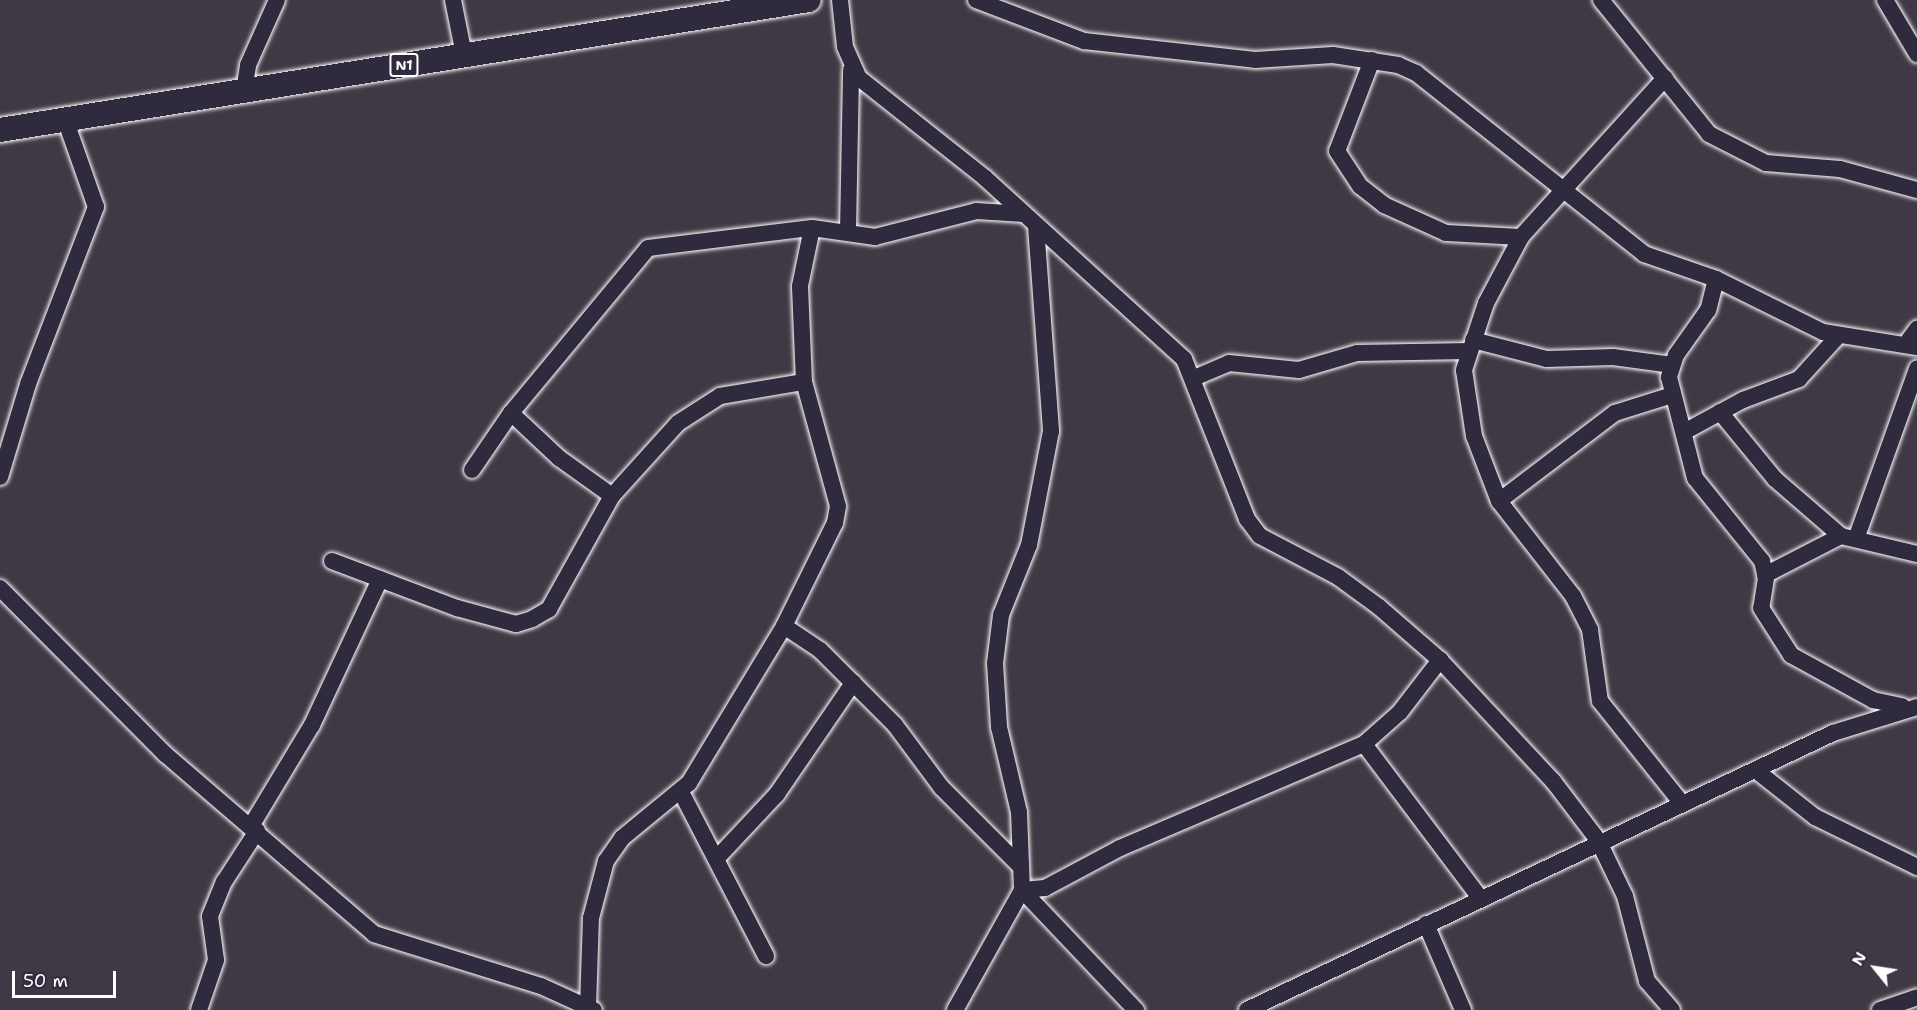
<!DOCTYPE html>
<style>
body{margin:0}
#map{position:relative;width:1917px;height:1010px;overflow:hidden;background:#403844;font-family:"Shantell Sans",sans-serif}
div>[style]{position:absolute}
.roads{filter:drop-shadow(0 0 2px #fff) drop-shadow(0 0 2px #fff)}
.minor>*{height:16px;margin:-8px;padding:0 8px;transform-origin:8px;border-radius:8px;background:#2f2a3d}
.highway>*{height:24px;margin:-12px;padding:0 12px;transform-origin:12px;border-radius:12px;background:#2f2a3d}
span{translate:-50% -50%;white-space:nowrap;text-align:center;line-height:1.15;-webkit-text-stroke:6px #2f2a3d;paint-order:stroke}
.shield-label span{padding:2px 4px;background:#2f2a3d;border:2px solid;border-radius:4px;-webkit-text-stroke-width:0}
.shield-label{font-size:14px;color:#fff;font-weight:700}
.north{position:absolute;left:1845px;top:938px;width:60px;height:60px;-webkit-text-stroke:4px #2f2a3d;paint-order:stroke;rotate:300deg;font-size:16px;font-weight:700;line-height:24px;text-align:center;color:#fff}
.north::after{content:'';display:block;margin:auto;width:21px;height:27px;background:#fff;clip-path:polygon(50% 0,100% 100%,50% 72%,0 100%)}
.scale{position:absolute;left:12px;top:971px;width:104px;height:27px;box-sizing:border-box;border:3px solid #fff;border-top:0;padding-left:8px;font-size:18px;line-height:21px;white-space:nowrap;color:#fff;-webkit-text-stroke:4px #2f2a3d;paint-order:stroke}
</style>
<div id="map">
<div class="roads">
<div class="minor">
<div style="left:453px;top:0;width:56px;rotate:78.7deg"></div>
<div style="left:840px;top:0;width:47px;rotate:83.9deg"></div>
<div style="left:845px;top:47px;width:34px;rotate:66deg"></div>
<div style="left:859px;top:78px;width:161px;rotate:38.4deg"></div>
<div style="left:985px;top:178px;width:269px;rotate:42.3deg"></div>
<div style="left:1184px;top:359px;width:172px;rotate:68.5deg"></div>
<div style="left:1247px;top:519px;width:21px;rotate:53deg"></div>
<div style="left:1260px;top:536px;width:88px;rotate:27.7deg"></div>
<div style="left:1338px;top:577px;width:51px;rotate:36.2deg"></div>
<div style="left:1379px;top:607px;width:81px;rotate:41deg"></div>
<div style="left:1440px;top:660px;width:166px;rotate:47deg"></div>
<div style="left:1553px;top:781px;width:74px;rotate:52.7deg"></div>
<div style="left:1598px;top:840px;width:62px;rotate:64.3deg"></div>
<div style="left:1625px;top:896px;width:88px;rotate:75.5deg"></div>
<div style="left:1647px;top:981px;width:38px;rotate:49deg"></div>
<div style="left:976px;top:0;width:116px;rotate:20.8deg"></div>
<div style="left:1084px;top:41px;width:172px;rotate:6.3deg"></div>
<div style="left:1255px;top:60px;width:78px;rotate:-3.7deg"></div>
<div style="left:1333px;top:55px;width:66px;rotate:8.7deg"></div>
<div style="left:1398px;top:65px;width:20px;rotate:24deg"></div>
<div style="left:1416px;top:73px;width:291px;rotate:38.4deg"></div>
<div style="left:1644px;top:254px;width:76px;rotate:19.1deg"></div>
<div style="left:1716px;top:279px;width:119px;rotate:26.4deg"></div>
<div style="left:1823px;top:332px;width:95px;rotate:9.1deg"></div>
<div style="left:1601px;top:0;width:172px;rotate:51.1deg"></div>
<div style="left:1709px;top:134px;width:64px;rotate:27deg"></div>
<div style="left:1766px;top:163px;width:74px;rotate:4.6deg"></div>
<div style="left:1840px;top:169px;width:80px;rotate:15.3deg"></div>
<div style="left:1885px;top:0;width:63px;rotate:59.3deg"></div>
<div style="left:1372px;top:60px;width:97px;rotate:111deg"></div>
<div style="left:1337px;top:151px;width:42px;rotate:56.7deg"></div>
<div style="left:1360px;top:186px;width:31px;rotate:38deg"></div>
<div style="left:1384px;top:205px;width:68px;rotate:24.3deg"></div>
<div style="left:1446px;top:233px;width:75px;rotate:3.1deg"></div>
<div style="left:1665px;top:78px;width:215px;rotate:132.2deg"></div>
<div style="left:1521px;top:237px;width:75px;rotate:117.9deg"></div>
<div style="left:1486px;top:303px;width:71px;rotate:108.2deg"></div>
<div style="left:1464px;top:370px;width:67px;rotate:81.4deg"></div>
<div style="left:1474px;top:436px;width:70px;rotate:69deg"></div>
<div style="left:1499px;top:501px;width:120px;rotate:52.1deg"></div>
<div style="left:1573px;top:596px;width:38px;rotate:63deg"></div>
<div style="left:1590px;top:630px;width:72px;rotate:82deg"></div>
<div style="left:1600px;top:701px;width:129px;rotate:51.3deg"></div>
<div style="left:244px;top:91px;width:26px;rotate:-81deg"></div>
<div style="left:248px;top:65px;width:71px;rotate:-66deg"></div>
<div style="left:1036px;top:226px;width:206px;rotate:85.8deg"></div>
<div style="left:1051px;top:431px;width:116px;rotate:100.9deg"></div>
<div style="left:1029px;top:545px;width:75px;rotate:111.8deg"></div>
<div style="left:1001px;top:615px;width:48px;rotate:97.1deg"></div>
<div style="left:995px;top:663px;width:64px;rotate:86.4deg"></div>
<div style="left:999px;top:727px;width:87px;rotate:76.8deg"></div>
<div style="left:1019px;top:812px;width:78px;rotate:87.8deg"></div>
<div style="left:1022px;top:890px;width:166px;rotate:46.5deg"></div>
<div style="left:848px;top:231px;width:161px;rotate:-88.9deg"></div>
<div style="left:1716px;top:279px;width:32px;rotate:104deg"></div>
<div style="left:1708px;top:310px;width:55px;rotate:125.4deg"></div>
<div style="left:1676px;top:355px;width:23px;rotate:108deg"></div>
<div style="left:1669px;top:377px;width:104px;rotate:75.6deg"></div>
<div style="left:1695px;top:478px;width:107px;rotate:51.1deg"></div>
<div style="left:1762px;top:561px;width:17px;rotate:77deg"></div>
<div style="left:1766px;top:578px;width:30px;rotate:99deg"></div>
<div style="left:1761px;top:608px;width:56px;rotate:57.4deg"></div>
<div style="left:1791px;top:655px;width:94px;rotate:28.8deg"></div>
<div style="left:1873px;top:700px;width:30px;rotate:12deg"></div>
<div style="left:1473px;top:340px;width:76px;rotate:14.4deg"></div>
<div style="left:1547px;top:359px;width:66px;rotate:-1.7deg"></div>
<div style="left:1613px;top:357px;width:60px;rotate:7.7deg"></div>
<div style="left:1906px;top:344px;width:19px;rotate:-54deg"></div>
<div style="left:1194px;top:378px;width:38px;rotate:-23deg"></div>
<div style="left:1229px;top:363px;width:70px;rotate:5.7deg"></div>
<div style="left:1299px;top:370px;width:60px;rotate:-16.3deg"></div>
<div style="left:1357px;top:353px;width:112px;rotate:-1deg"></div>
<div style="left:1720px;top:412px;width:87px;rotate:50.6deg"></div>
<div style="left:1775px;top:479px;width:87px;rotate:40.8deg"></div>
<div style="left:1841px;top:536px;width:78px;rotate:13.3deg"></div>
<div style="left:511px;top:413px;width:66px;rotate:43.2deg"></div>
<div style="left:559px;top:458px;width:65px;rotate:35.6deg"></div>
<div style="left:1684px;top:432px;width:67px;rotate:-28.5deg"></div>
<div style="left:1743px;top:400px;width:60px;rotate:-20.6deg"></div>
<div style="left:1799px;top:379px;width:58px;rotate:-47.8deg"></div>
<div style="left:472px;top:470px;width:69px;rotate:-55.6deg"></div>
<div style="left:511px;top:413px;width:214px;rotate:-50.3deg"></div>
<div style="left:648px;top:248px;width:165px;rotate:-7deg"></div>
<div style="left:812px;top:228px;width:64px;rotate:8.1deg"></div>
<div style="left:875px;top:237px;width:104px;rotate:-14.4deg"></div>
<div style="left:976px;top:211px;width:48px;rotate:3.6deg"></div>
<div style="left:0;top:477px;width:97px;rotate:-73.2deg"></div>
<div style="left:28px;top:384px;width:190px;rotate:-69deg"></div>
<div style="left:96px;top:207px;width:93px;rotate:-109.4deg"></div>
<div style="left:1499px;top:501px;width:146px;rotate:-37.2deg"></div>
<div style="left:1615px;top:413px;width:60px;rotate:-17.5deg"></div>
<div style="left:1856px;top:539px;width:181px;rotate:-70.3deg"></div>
<div style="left:332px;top:561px;width:134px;rotate:20.6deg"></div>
<div style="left:457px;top:608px;width:61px;rotate:15.2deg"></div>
<div style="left:516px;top:624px;width:17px;rotate:-17deg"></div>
<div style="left:532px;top:619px;width:20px;rotate:-30deg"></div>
<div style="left:549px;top:609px;width:129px;rotate:-60.9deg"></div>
<div style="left:612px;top:496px;width:98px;rotate:-47.9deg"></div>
<div style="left:678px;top:423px;width:50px;rotate:-32.7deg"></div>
<div style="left:720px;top:396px;width:85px;rotate:-9.5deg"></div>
<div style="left:1765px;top:575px;width:85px;rotate:-27.2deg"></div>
<div style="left:0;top:588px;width:234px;rotate:45.2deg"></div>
<div style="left:165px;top:754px;width:276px;rotate:40.7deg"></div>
<div style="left:374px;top:934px;width:175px;rotate:17.3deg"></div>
<div style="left:541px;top:986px;width:58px;rotate:24.4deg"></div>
<div style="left:784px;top:626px;width:43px;rotate:33.7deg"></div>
<div style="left:820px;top:650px;width:106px;rotate:45deg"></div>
<div style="left:895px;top:725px;width:77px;rotate:53.4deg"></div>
<div style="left:941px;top:787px;width:112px;rotate:45deg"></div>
<div style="left:1364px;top:744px;width:194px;rotate:53deg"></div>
<div style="left:1758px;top:772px;width:73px;rotate:38.3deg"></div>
<div style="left:1815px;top:817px;width:114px;rotate:26.1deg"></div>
<div style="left:681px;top:792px;width:185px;rotate:62.6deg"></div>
<div style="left:251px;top:826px;width:118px;rotate:-58.9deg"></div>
<div style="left:312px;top:725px;width:161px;rotate:-65deg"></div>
<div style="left:717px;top:858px;width:88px;rotate:-46.8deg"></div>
<div style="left:777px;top:794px;width:135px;rotate:-55.6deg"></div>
<div style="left:1022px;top:890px;width:23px;rotate:-5deg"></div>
<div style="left:1045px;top:888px;width:85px;rotate:-28.1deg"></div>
<div style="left:1120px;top:848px;width:265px;rotate:-23.1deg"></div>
<div style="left:1364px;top:744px;width:48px;rotate:-41.6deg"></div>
<div style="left:1400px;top:712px;width:66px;rotate:-52.4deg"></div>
<div style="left:1426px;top:924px;width:94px;rotate:66.7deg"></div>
<div style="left:588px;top:1007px;width:89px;rotate:-88.1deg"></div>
<div style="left:591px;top:918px;width:59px;rotate:-75.3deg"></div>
<div style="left:606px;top:861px;width:28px;rotate:-55deg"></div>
<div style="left:622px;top:838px;width:87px;rotate:-39.4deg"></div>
<div style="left:689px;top:783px;width:184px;rotate:-58.8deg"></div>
<div style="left:784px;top:626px;width:115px;rotate:-63.7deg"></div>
<div style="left:835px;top:523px;width:17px;rotate:-80deg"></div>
<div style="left:838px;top:506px;width:129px;rotate:-105.3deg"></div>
<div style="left:804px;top:382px;width:96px;rotate:-92.4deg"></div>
<div style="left:800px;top:286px;width:59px;rotate:-78.3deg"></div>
<div style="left:199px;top:1010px;width:53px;rotate:-71.2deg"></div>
<div style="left:216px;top:960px;width:44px;rotate:-97.8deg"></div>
<div style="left:210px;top:916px;width:37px;rotate:-68deg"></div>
<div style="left:224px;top:882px;width:61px;rotate:-57.1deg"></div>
<div style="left:955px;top:1010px;width:137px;rotate:-60.8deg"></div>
<div style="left:1247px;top:1010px;width:648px;rotate:-25.3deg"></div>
<div style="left:1833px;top:733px;width:88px;rotate:-17.2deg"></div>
<div style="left:1880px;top:1010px;width:39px;rotate:-19deg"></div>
</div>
<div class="highway">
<div style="left:0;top:130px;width:819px;rotate:-9.13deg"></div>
</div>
</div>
<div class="shield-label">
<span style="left:404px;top:65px">N1</span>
</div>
<div class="north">N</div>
<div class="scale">50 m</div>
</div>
